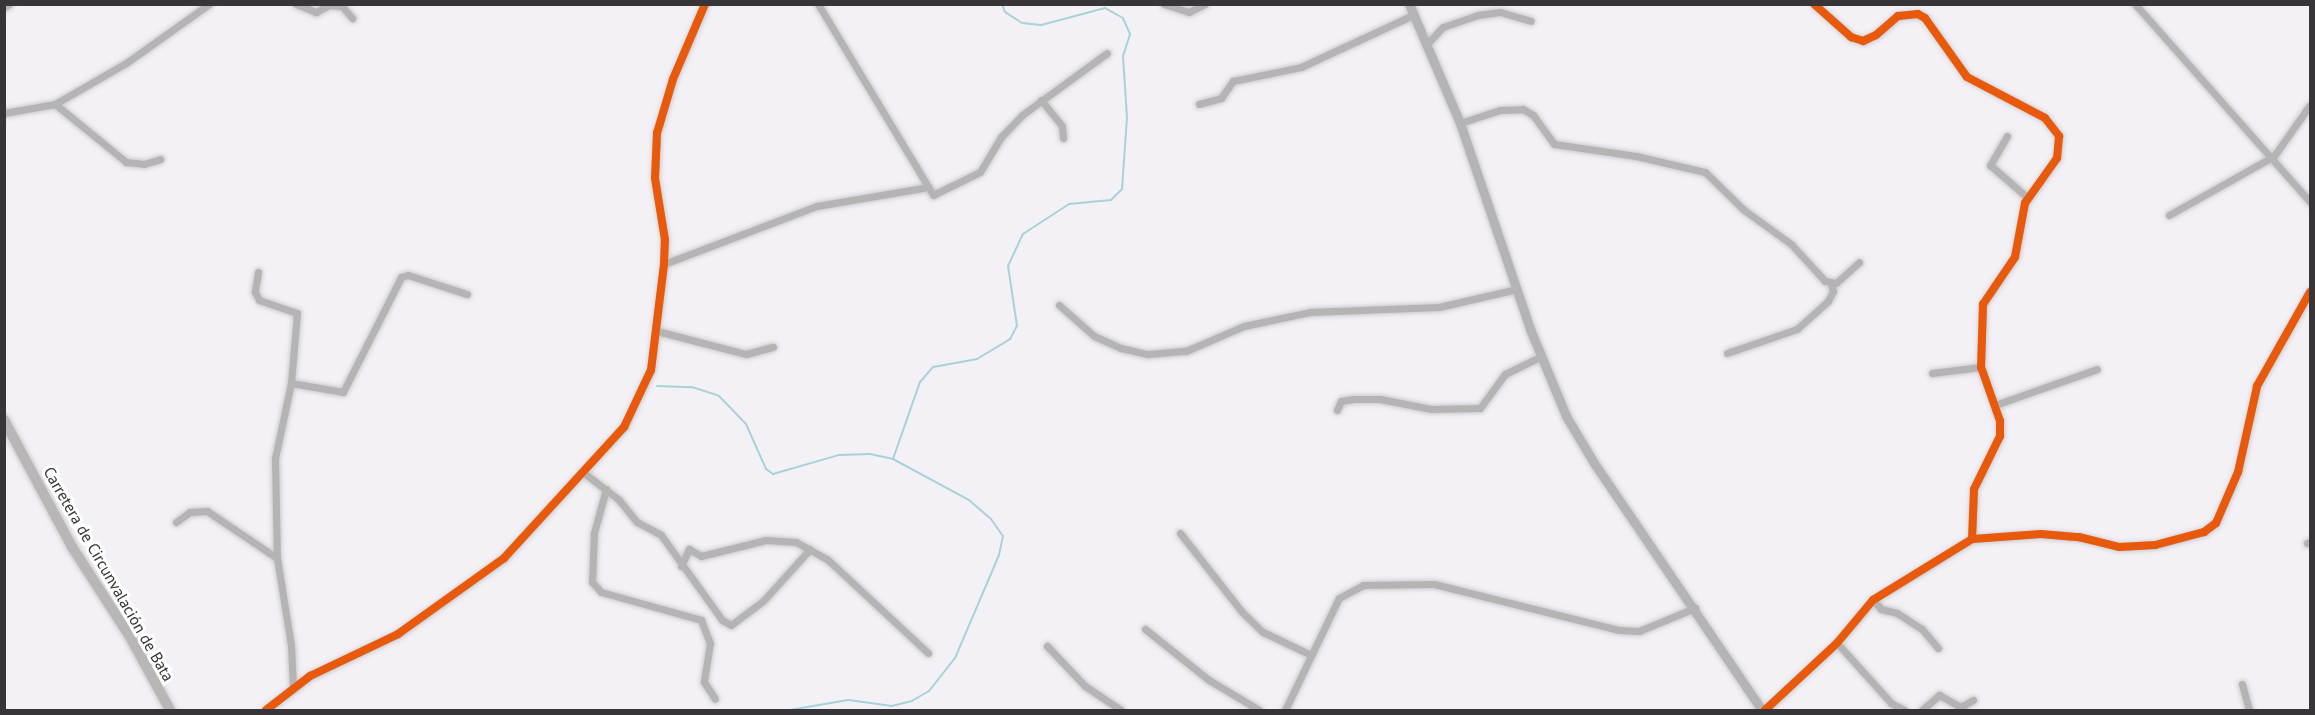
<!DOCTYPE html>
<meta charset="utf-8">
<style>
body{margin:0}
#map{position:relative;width:2315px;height:715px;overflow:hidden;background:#f4f1f6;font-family:"PT Sans",sans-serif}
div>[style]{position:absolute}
.stream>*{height:2px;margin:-1px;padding:0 1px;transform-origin:1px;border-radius:1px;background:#a6d3d9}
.roads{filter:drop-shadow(0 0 2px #cecccf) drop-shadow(0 0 2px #cecccf)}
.street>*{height:7px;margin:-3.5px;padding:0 3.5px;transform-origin:3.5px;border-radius:3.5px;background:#b5b4b5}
.secondary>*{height:9px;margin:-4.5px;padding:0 4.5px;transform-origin:4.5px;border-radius:4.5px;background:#b4b3b5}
.primary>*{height:10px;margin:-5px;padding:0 5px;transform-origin:5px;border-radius:5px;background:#b8b6b7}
.cycleway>*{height:8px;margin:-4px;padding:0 4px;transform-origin:4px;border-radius:4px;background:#e8590c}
span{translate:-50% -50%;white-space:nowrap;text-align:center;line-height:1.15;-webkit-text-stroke:6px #fff;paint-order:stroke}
.street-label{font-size:16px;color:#373538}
.frame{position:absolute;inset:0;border:6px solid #373538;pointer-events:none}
</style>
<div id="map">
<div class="stream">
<div style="left:657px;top:386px;width:35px;rotate:2deg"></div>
<div style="left:692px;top:387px;width:28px;rotate:18deg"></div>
<div style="left:719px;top:396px;width:39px;rotate:46deg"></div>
<div style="left:746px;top:424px;width:49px;rotate:66deg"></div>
<div style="left:766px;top:469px;width:9px;rotate:36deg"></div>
<div style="left:773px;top:474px;width:69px;rotate:-16.1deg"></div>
<div style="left:839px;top:455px;width:31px;rotate:-2deg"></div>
<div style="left:870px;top:454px;width:24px;rotate:12deg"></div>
<div style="left:893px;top:459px;width:86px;rotate:28.3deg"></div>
<div style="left:969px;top:500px;width:29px;rotate:41deg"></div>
<div style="left:991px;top:519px;width:21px;rotate:55deg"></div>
<div style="left:1003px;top:536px;width:19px;rotate:102deg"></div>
<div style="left:999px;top:555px;width:112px;rotate:113.1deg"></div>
<div style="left:955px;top:658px;width:42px;rotate:128.2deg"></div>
<div style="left:929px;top:691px;width:20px;rotate:150deg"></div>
<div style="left:912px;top:701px;width:21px;rotate:166deg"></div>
<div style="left:892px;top:706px;width:44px;rotate:-172.2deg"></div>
<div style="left:848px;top:700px;width:59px;rotate:170.2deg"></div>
<div style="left:893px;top:459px;width:82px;rotate:-70.7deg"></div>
<div style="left:920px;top:382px;width:20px;rotate:-49deg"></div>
<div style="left:933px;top:367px;width:45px;rotate:-10.3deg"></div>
<div style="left:977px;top:359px;width:39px;rotate:-31deg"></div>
<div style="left:1010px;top:339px;width:15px;rotate:-62deg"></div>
<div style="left:1017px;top:326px;width:61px;rotate:-98.5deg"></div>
<div style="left:1008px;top:266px;width:35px;rotate:-65deg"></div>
<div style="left:1023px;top:234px;width:55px;rotate:-33.1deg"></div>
<div style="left:1069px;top:204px;width:42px;rotate:-5.4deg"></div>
<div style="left:1111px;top:200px;width:16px;rotate:-45deg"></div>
<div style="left:1122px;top:189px;width:72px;rotate:-86deg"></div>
<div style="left:1127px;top:117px;width:61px;rotate:-93.8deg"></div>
<div style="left:1123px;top:56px;width:23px;rotate:-72deg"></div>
<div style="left:1130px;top:34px;width:17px;rotate:-114deg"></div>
<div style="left:1123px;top:18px;width:21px;rotate:-151deg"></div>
<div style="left:1105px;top:8px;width:66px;rotate:165.1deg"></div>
<div style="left:1041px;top:25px;width:19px;rotate:-174deg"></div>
<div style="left:1022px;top:23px;width:20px;rotate:-147deg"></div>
<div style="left:1005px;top:12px;width:9px;rotate:-111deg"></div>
</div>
<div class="roads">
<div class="street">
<div style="left:296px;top:4px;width:22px;rotate:22deg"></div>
<div style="left:316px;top:12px;width:15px;rotate:-28deg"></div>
<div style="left:329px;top:5px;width:13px;rotate:4deg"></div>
<div style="left:342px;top:6px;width:16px;rotate:50deg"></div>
<div style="left:818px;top:4px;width:223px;rotate:58.9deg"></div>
<div style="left:933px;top:195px;width:52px;rotate:-26.1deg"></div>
<div style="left:980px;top:172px;width:41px;rotate:-59deg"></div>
<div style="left:1001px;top:137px;width:30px;rotate:-46deg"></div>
<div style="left:1022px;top:115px;width:105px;rotate:-36.1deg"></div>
<div style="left:1164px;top:4px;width:26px;rotate:18deg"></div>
<div style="left:1189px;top:12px;width:18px;rotate:-27deg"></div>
<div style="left:1814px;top:4px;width:50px;rotate:41.7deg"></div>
<div style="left:1851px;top:37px;width:13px;rotate:18deg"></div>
<div style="left:1863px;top:41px;width:14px;rotate:-25deg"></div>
<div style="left:1876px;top:35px;width:29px;rotate:-41deg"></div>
<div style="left:1898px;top:16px;width:20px;rotate:-6deg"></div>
<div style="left:1918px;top:14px;width:8px;rotate:30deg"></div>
<div style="left:1925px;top:18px;width:72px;rotate:54.6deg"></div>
<div style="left:1967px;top:77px;width:88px;rotate:27.7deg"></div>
<div style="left:2045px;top:118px;width:23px;rotate:52deg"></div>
<div style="left:2059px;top:136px;width:22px;rotate:95deg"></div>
<div style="left:2057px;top:158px;width:55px;rotate:125.4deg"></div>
<div style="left:2025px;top:203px;width:55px;rotate:100.5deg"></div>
<div style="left:2015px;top:257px;width:57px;rotate:124.2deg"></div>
<div style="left:1983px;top:304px;width:63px;rotate:91.8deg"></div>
<div style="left:1981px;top:367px;width:57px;rotate:70.6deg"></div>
<div style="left:2000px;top:421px;width:15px;rotate:90deg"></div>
<div style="left:2000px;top:436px;width:59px;rotate:116.1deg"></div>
<div style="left:1974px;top:489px;width:50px;rotate:92.3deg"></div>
<div style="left:2135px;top:4px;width:264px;rotate:48.5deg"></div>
<div style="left:4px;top:7px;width:6px;rotate:-31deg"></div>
<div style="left:1427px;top:44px;width:23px;rotate:-47deg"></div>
<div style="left:1443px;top:27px;width:37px;rotate:-19deg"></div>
<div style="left:1478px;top:15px;width:22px;rotate:-8deg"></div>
<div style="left:1500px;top:12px;width:32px;rotate:16deg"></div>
<div style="left:1041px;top:100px;width:33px;rotate:51deg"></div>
<div style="left:1062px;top:126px;width:12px;rotate:85deg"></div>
<div style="left:55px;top:104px;width:92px;rotate:39.2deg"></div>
<div style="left:126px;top:162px;width:18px;rotate:6deg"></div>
<div style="left:144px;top:164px;width:17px;rotate:-17deg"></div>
<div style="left:1199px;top:104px;width:23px;rotate:-15deg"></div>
<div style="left:1221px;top:98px;width:21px;rotate:-55deg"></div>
<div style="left:1233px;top:81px;width:69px;rotate:-11.6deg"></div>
<div style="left:1301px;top:67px;width:123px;rotate:-24.9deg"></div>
<div style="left:4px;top:113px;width:52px;rotate:-10deg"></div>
<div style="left:55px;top:104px;width:82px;rotate:-30deg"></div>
<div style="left:126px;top:63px;width:102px;rotate:-35.4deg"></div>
<div style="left:1460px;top:123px;width:42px;rotate:-18deg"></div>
<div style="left:1500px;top:110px;width:23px;rotate:-2deg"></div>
<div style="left:1523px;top:109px;width:12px;rotate:31deg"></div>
<div style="left:1533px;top:115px;width:36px;rotate:54deg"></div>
<div style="left:1554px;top:144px;width:83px;rotate:8.3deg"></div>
<div style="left:1636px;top:156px;width:71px;rotate:13.1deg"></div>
<div style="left:1705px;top:172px;width:54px;rotate:44.3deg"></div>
<div style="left:1744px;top:210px;width:58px;rotate:35.9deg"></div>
<div style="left:1791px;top:244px;width:50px;rotate:47.4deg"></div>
<div style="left:1825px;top:281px;width:11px;rotate:10deg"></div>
<div style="left:1836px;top:283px;width:31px;rotate:-42deg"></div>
<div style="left:2007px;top:136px;width:34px;rotate:120deg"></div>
<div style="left:1990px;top:165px;width:50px;rotate:41deg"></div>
<div style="left:2169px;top:215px;width:120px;rotate:-29.3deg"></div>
<div style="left:2274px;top:156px;width:62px;rotate:-54.8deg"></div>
<div style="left:664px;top:264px;width:164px;rotate:-20.8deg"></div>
<div style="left:817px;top:206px;width:113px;rotate:-9.7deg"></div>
<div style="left:258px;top:272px;width:20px;rotate:99deg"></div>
<div style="left:255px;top:292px;width:9px;rotate:63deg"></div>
<div style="left:259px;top:300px;width:40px;rotate:18.9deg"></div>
<div style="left:297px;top:313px;width:70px;rotate:94.9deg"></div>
<div style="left:291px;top:383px;width:77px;rotate:102deg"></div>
<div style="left:275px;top:458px;width:100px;rotate:88.9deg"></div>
<div style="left:277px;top:558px;width:88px;rotate:80.9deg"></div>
<div style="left:291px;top:645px;width:43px;rotate:87.3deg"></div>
<div style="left:1059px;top:305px;width:47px;rotate:41.5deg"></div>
<div style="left:1094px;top:336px;width:30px;rotate:24deg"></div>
<div style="left:1121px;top:348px;width:28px;rotate:13deg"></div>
<div style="left:1148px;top:354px;width:38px;rotate:-5deg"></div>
<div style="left:1186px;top:351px;width:63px;rotate:-23.3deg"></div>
<div style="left:1244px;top:326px;width:67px;rotate:-12deg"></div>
<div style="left:1310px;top:312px;width:129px;rotate:-2.2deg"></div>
<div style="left:1439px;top:307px;width:80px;rotate:-13deg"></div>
<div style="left:657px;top:331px;width:92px;rotate:14.5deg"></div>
<div style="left:746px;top:354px;width:28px;rotate:-15deg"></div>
<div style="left:1727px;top:353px;width:74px;rotate:-18.9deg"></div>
<div style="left:1797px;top:329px;width:42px;rotate:-42.1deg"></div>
<div style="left:1828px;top:301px;width:11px;rotate:-63deg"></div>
<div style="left:1833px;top:291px;width:7px;rotate:-106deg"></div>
<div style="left:1932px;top:373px;width:49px;rotate:-7deg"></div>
<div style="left:291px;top:383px;width:53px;rotate:9.8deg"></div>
<div style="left:343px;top:392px;width:129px;rotate:-63.2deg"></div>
<div style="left:401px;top:277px;width:7px;rotate:-16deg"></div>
<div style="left:408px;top:275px;width:62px;rotate:17.9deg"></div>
<div style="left:1995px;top:405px;width:108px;rotate:-19.4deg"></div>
<div style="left:1337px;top:410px;width:10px;rotate:-66deg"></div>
<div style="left:1341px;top:401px;width:13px;rotate:-9deg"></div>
<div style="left:1354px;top:399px;width:26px"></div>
<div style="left:1380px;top:399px;width:52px;rotate:11.1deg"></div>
<div style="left:1431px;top:409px;width:49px;rotate:-1.2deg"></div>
<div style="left:1480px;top:408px;width:42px;rotate:-53.7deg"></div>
<div style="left:1505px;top:374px;width:39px;rotate:-26deg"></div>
<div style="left:584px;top:473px;width:44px;rotate:37.6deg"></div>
<div style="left:619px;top:500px;width:28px;rotate:51deg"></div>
<div style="left:637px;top:522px;width:27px;rotate:28deg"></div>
<div style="left:661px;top:535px;width:105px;rotate:54.3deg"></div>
<div style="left:722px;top:620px;width:10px;rotate:29deg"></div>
<div style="left:731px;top:625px;width:40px;rotate:-37deg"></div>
<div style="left:763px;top:601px;width:70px;rotate:-47.9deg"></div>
<div style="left:606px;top:489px;width:46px;rotate:105.3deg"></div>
<div style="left:594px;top:533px;width:49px;rotate:92.3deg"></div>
<div style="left:592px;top:582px;width:13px;rotate:48deg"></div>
<div style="left:601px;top:592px;width:104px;rotate:15.6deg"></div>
<div style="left:701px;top:620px;width:25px;rotate:69deg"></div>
<div style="left:710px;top:643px;width:39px;rotate:99deg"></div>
<div style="left:704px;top:682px;width:20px;rotate:57deg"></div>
<div style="left:176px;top:522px;width:17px;rotate:-36deg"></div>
<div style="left:190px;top:512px;width:17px;rotate:-3deg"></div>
<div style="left:207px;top:511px;width:84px;rotate:33.9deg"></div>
<div style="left:1180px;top:533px;width:100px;rotate:51.9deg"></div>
<div style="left:1242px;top:612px;width:29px;rotate:44deg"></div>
<div style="left:1263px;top:632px;width:53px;rotate:25.6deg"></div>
<div style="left:2307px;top:543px;width:3px;rotate:-18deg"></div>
<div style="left:681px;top:566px;width:19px;rotate:-65deg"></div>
<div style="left:689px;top:549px;width:14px;rotate:30deg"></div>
<div style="left:701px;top:556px;width:67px;rotate:-13.8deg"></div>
<div style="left:766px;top:540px;width:30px;rotate:4deg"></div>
<div style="left:796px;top:542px;width:35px;rotate:29deg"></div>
<div style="left:827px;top:559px;width:138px;rotate:42.9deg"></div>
<div style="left:1873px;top:600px;width:12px;rotate:48deg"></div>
<div style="left:1881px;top:609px;width:16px;rotate:14deg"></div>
<div style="left:1897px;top:613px;width:30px;rotate:33deg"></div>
<div style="left:1922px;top:629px;width:25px;rotate:50deg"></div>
<div style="left:1145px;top:629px;width:82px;rotate:38.6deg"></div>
<div style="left:1209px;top:680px;width:58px;rotate:31deg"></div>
<div style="left:1837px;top:643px;width:81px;rotate:48deg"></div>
<div style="left:1891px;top:703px;width:15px;rotate:28deg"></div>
<div style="left:1047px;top:646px;width:55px;rotate:46.5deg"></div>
<div style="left:1085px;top:686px;width:43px;rotate:33.7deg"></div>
<div style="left:2242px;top:684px;width:27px;rotate:75deg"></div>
<div style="left:266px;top:710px;width:56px;rotate:-37.7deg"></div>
<div style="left:310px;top:676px;width:98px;rotate:-25.5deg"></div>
<div style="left:398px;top:634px;width:130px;rotate:-35.6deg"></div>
<div style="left:504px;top:558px;width:178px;rotate:-47.5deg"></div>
<div style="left:624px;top:427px;width:63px;rotate:-64.7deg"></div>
<div style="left:651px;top:370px;width:107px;rotate:-83deg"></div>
<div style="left:664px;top:264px;width:24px;rotate:-88deg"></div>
<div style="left:665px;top:240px;width:63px;rotate:-99.2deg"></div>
<div style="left:655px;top:178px;width:45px;rotate:-87.5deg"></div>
<div style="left:657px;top:133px;width:56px;rotate:-73.5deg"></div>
<div style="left:673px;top:79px;width:82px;rotate:-66.9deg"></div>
<div style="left:1285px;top:710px;width:124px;rotate:-64.3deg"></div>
<div style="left:1339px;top:598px;width:27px;rotate:-28deg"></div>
<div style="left:1363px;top:585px;width:71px;rotate:-0.8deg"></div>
<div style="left:1434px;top:584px;width:190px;rotate:14deg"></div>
<div style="left:1618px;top:630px;width:21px;rotate:3deg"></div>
<div style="left:1639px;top:631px;width:61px;rotate:-22.3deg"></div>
<div style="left:1765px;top:710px;width:98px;rotate:-42.9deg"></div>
<div style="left:1837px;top:643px;width:56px;rotate:-50.1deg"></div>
<div style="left:1873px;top:600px;width:116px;rotate:-31.6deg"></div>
<div style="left:1972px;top:539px;width:69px;rotate:-4.1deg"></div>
<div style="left:2041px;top:534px;width:38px;rotate:5deg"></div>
<div style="left:2079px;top:537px;width:41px;rotate:14deg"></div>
<div style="left:2119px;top:547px;width:36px;rotate:-3deg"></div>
<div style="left:2155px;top:545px;width:51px;rotate:-14.9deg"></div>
<div style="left:2204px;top:532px;width:15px;rotate:-37deg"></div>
<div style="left:2216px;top:523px;width:56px;rotate:-66.7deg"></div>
<div style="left:2238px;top:472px;width:88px;rotate:-77.5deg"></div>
<div style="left:2257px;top:386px;width:108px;rotate:-60.6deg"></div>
<div style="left:1922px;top:710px;width:23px;rotate:-41deg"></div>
<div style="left:1939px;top:695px;width:25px;rotate:29deg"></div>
<div style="left:1961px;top:707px;width:14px;rotate:-30deg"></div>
</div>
<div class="secondary">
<div style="left:1409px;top:4px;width:129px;rotate:66.8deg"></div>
<div style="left:1460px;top:123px;width:218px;rotate:71.2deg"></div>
<div style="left:1530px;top:329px;width:94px;rotate:67.5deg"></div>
<div style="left:1566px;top:416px;width:55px;rotate:59.2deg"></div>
<div style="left:1594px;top:463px;width:299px;rotate:55.8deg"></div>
</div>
<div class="primary">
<div style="left:4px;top:420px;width:144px;rotate:61.8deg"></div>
<div style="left:72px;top:547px;width:105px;rotate:57.1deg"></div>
<div style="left:129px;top:635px;width:85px;rotate:61.3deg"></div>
</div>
</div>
<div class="cycleway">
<div style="left:1814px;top:4px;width:50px;rotate:41.7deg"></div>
<div style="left:1851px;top:37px;width:13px;rotate:18deg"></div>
<div style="left:1863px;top:41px;width:14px;rotate:-25deg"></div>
<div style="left:1876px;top:35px;width:29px;rotate:-41deg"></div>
<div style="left:1898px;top:16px;width:20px;rotate:-6deg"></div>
<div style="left:1918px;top:14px;width:8px;rotate:30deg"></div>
<div style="left:1925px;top:18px;width:72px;rotate:54.6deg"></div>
<div style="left:1967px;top:77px;width:88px;rotate:27.7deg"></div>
<div style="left:2045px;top:118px;width:23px;rotate:52deg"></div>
<div style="left:2059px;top:136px;width:22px;rotate:95deg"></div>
<div style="left:2057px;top:158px;width:55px;rotate:125.4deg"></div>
<div style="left:2025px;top:203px;width:55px;rotate:100.5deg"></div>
<div style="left:2015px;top:257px;width:57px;rotate:124.2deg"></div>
<div style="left:1983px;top:304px;width:63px;rotate:91.8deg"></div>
<div style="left:1981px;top:367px;width:57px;rotate:70.6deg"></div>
<div style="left:2000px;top:421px;width:15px;rotate:90deg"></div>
<div style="left:2000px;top:436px;width:59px;rotate:116.1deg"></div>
<div style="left:1974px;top:489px;width:50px;rotate:92.3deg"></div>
<div style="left:266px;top:710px;width:56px;rotate:-37.7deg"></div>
<div style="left:310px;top:676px;width:98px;rotate:-25.5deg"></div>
<div style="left:398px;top:634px;width:130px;rotate:-35.6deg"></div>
<div style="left:504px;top:558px;width:178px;rotate:-47.5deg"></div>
<div style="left:624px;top:427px;width:63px;rotate:-64.7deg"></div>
<div style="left:651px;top:370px;width:107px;rotate:-83deg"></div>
<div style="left:664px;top:264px;width:24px;rotate:-88deg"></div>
<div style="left:665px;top:240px;width:63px;rotate:-99.2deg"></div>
<div style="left:655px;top:178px;width:45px;rotate:-87.5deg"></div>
<div style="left:657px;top:133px;width:56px;rotate:-73.5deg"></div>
<div style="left:673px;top:79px;width:82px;rotate:-66.9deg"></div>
<div style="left:1765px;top:710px;width:98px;rotate:-42.9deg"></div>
<div style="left:1837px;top:643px;width:56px;rotate:-50.1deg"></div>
<div style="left:1873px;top:600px;width:116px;rotate:-31.6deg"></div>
<div style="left:1972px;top:539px;width:69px;rotate:-4.1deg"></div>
<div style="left:2041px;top:534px;width:38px;rotate:5deg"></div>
<div style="left:2079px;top:537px;width:41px;rotate:14deg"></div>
<div style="left:2119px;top:547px;width:36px;rotate:-3deg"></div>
<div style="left:2155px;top:545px;width:51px;rotate:-14.9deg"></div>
<div style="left:2204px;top:532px;width:15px;rotate:-37deg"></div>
<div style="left:2216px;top:523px;width:56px;rotate:-66.7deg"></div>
<div style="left:2238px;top:472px;width:88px;rotate:-77.5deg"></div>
<div style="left:2257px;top:386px;width:108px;rotate:-60.6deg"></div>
</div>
<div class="street-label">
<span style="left:109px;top:574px;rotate:60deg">Carretera de Circunvalación de Bata</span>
</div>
<div class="frame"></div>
</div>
